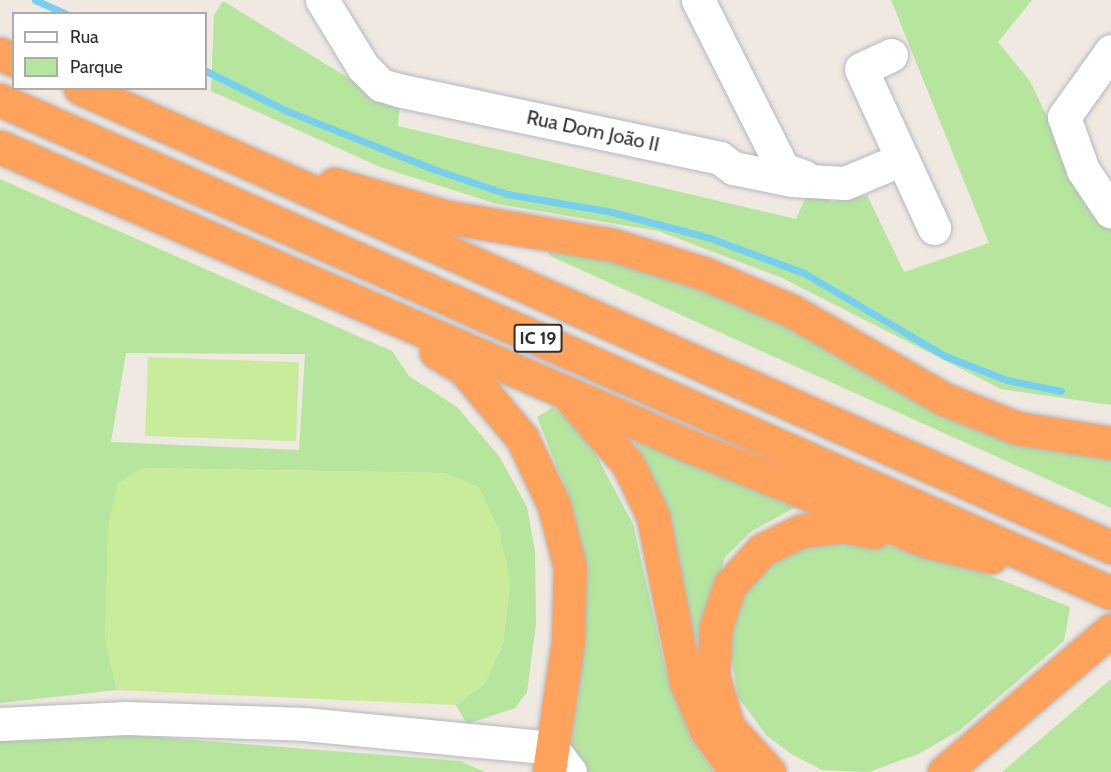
<!DOCTYPE html>
<meta charset="utf-8">
<style>
body{margin:0}
#map{position:relative;width:1111px;height:772px;overflow:hidden;background:#efe9e1;font-family:Cabin,sans-serif}
div>[style]{position:absolute}
.green>*{inset:0;background:#b6e59e}
.pitch>*{inset:0;background:#c9ec9a;transform-origin:0 0}
.stream>*{height:7px;margin:-3.5px;padding:0 3.5px;transform-origin:3.5px;border-radius:3.5px;background:#75cff0}
.roads{filter:drop-shadow(0 0 2px #b4b7c1) drop-shadow(0 0 2px #b4b7c1)}
.minor>*{height:33px;margin:-16.5px;padding:0 16.5px;transform-origin:16.5px;border-radius:16.5px;background:#fff}
.highway>*{height:33px;margin:-16.5px;padding:0 16.5px;transform-origin:16.5px;border-radius:16.5px;background:#ffa35c}
span{translate:-50% -50%;white-space:nowrap;text-align:center;line-height:1.15;-webkit-text-stroke:4.5px #fff;paint-order:stroke}
.shield-label span{padding:2px 4px;background:#fff;border:2px solid;border-radius:4px;-webkit-text-stroke-width:0}
.shield-label{font-size:18px;color:#2e2e2e;font-weight:700}
.street-label{font-size:20px;color:#2e2e2e}
.legend{position:absolute;left:12px;top:12px;width:195px;height:78px;box-sizing:border-box;background:#fff;border:2px solid #ababab;margin:0;padding:8px 10px;list-style:none;font-size:18px;color:#2e2e2e}
.legend li{display:flex;align-items:center;gap:12px;height:30px}
.legend b{width:30px;border:2px solid #ababab}
</style>
<div id="map">
<div class="green">
<div style="clip-path:polygon(891px 0,1032px 0,998px 42px,1030px 81px,1074px 174px,1111px 228px,1111px 405px,1001px 389px,782px 278px,658px 231px,497px 204px,380px 167px,211px 91px,214px 15px,223px 1px,360px 85px,400px 102px,398px 126px,796px 219px,808px 192px,833px 202px,867px 195px,904px 272px,989px 243px)"></div>
<div style="clip-path:polygon(evenodd,0 179px,392px 351px,409px 376px,457px 407px,499px 456px,527px 507px,535px 551px,536px 624px,527px 692px,515px 708px,467px 724px,456px 705px,485px 683px,503px 643px,510px 583px,499px 530px,478px 487px,444px 473px,143px 468px,105px 638px,117px 690px,0 703px,0 179px,126px 353px,305px 354px,299px 450px,111px 442px,126px 353px)"></div>
<div style="clip-path:polygon(545px 241px,690px 277px,1111px 454px,1111px 508px,550px 256px)"></div>
<div style="clip-path:polygon(553px 407px,586px 436px,633px 524px,666px 671px,690px 737px,714px 772px,577px 772px,566px 734px,579px 538px,572px 505px,537px 417px)"></div>
<div style="clip-path:polygon(633px 433px,803px 503px,752px 531px,725px 557px,702px 637px,688px 642px)"></div>
<div style="clip-path:polygon(848px 535px,978px 571px,1070px 607px,1064px 641px,959px 731px,918px 754px,869px 772px,822px 770px,791px 754px,766px 735px,738px 697px,728px 637px,738px 597px,791px 545px)"></div>
<div style="clip-path:polygon(1111px 679px,1111px 772px,1002px 772px)"></div>
<div style="clip-path:polygon(65px 730px,460px 761px,485px 772px,0 772px,0 734px)"></div>
</div>
<div class="pitch">
<div style="left:148px;top:357px;width:151px;height:79px;rotate:2deg"></div>
<div style="clip-path:polygon(143px 468px,444px 473px,479px 487px,499px 530px,510px 582px,503px 643px,485px 684px,456px 705px,117px 690px,105px 638px,108px 526px,118px 483px)"></div>
</div>
<div class="stream">
<div style="left:35px;top:0;width:35px;rotate:24deg"></div>
<div style="left:206px;top:71px;width:90px;rotate:26.3deg"></div>
<div style="left:287px;top:111px;width:160px;rotate:21.6deg"></div>
<div style="left:436px;top:170px;width:75px;rotate:18.7deg"></div>
<div style="left:507px;top:194px;width:107px;rotate:9.7deg"></div>
<div style="left:612px;top:212px;width:101px;rotate:14.9deg"></div>
<div style="left:710px;top:238px;width:100px;rotate:20.4deg"></div>
<div style="left:804px;top:273px;width:164px;rotate:30.5deg"></div>
<div style="left:945px;top:356px;width:66px;rotate:21.2deg"></div>
<div style="left:1007px;top:380px;width:55px;rotate:11.5deg"></div>
</div>
<div class="roads">
<div class="minor">
<div style="left:322px;top:0;width:79px;rotate:58.5deg"></div>
<div style="left:363px;top:67px;width:25px;rotate:45deg"></div>
<div style="left:381px;top:85px;width:18px;rotate:16deg"></div>
<div style="left:398px;top:90px;width:329px;rotate:11.9deg"></div>
<div style="left:720px;top:158px;width:16px;rotate:38deg"></div>
<div style="left:733px;top:168px;width:59px;rotate:11.7deg"></div>
<div style="left:791px;top:180px;width:54px;rotate:3.2deg"></div>
<div style="left:845px;top:183px;width:62px;rotate:-22.8deg"></div>
<div style="left:698px;top:0;width:189px;rotate:63.3deg"></div>
<div style="left:783px;top:169px;width:23px;rotate:20deg"></div>
<div style="left:1111px;top:51px;width:81px;rotate:125.5deg"></div>
<div style="left:1064px;top:117px;width:56px;rotate:70.3deg"></div>
<div style="left:1083px;top:170px;width:50px;rotate:56.3deg"></div>
<div style="left:891px;top:55px;width:33px;rotate:155deg"></div>
<div style="left:861px;top:69px;width:175px;rotate:65.3deg"></div>
<div style="left:0;top:724px;width:127px;rotate:-2.7deg"></div>
<div style="left:127px;top:718px;width:177px;rotate:1.9deg"></div>
<div style="left:304px;top:724px;width:249px;rotate:5.5deg"></div>
<div style="left:552px;top:748px;width:30px;rotate:53deg"></div>
</div>
<div class="highway">
<div style="left:0;top:54px;width:15px;rotate:23deg"></div>
<div style="left:80px;top:88px;width:1129px;rotate:24deg"></div>
<div style="left:0;top:100px;width:1215px;rotate:23.93deg"></div>
<div style="left:0;top:147px;width:749px;rotate:23.45deg"></div>
<div style="left:687px;top:445px;width:258px;rotate:21.9deg"></div>
<div style="left:926px;top:541px;width:67px;rotate:13.8deg"></div>
<div style="left:334px;top:184px;width:118px;rotate:16.3deg"></div>
<div style="left:447px;top:217px;width:168px;rotate:9.6deg"></div>
<div style="left:613px;top:245px;width:94px;rotate:17.3deg"></div>
<div style="left:703px;top:273px;width:97px;rotate:23.1deg"></div>
<div style="left:792px;top:311px;width:176px;rotate:30.1deg"></div>
<div style="left:944px;top:399px;width:79px;rotate:21.7deg"></div>
<div style="left:1017px;top:428px;width:95px;rotate:9.1deg"></div>
<div style="left:436px;top:352px;width:33px;rotate:31deg"></div>
<div style="left:464px;top:369px;width:90px;rotate:50deg"></div>
<div style="left:522px;top:438px;width:74px;rotate:64.5deg"></div>
<div style="left:554px;top:505px;width:65px;rotate:75.7deg"></div>
<div style="left:570px;top:568px;width:73px;rotate:91.6deg"></div>
<div style="left:568px;top:641px;width:132px;rotate:98.3deg"></div>
<div style="left:572px;top:400px;width:85px;rotate:48.8deg"></div>
<div style="left:628px;top:464px;width:58px;rotate:64.3deg"></div>
<div style="left:653px;top:516px;width:169px;rotate:78.8deg"></div>
<div style="left:686px;top:682px;width:52px;rotate:67.4deg"></div>
<div style="left:706px;top:730px;width:52px;rotate:54.5deg"></div>
<div style="left:769px;top:772px;width:61px;rotate:-132.3deg"></div>
<div style="left:728px;top:727px;width:54px;rotate:-106.1deg"></div>
<div style="left:713px;top:675px;width:49px;rotate:-86.5deg"></div>
<div style="left:716px;top:626px;width:43px;rotate:-71.1deg"></div>
<div style="left:730px;top:585px;width:47px;rotate:-47.6deg"></div>
<div style="left:762px;top:550px;width:43px;rotate:-26deg"></div>
<div style="left:801px;top:531px;width:42px;rotate:-6.8deg"></div>
<div style="left:843px;top:526px;width:32px;rotate:11deg"></div>
<div style="left:944px;top:772px;width:219px;rotate:-40.4deg"></div>
</div>
</div>
<div class="shield-label">
<span style="left:538px;top:338px">IC 19</span>
</div>
<div class="street-label">
<span style="left:593px;top:131px;rotate:12deg">Rua Dom João II</span>
</div>
<ul class="legend">
<li><b style="height:8px;background:#fff"></b>Rua</li>
<li><b style="height:16px;background:#b6e59e"></b>Parque</li>
</ul>
</div>
